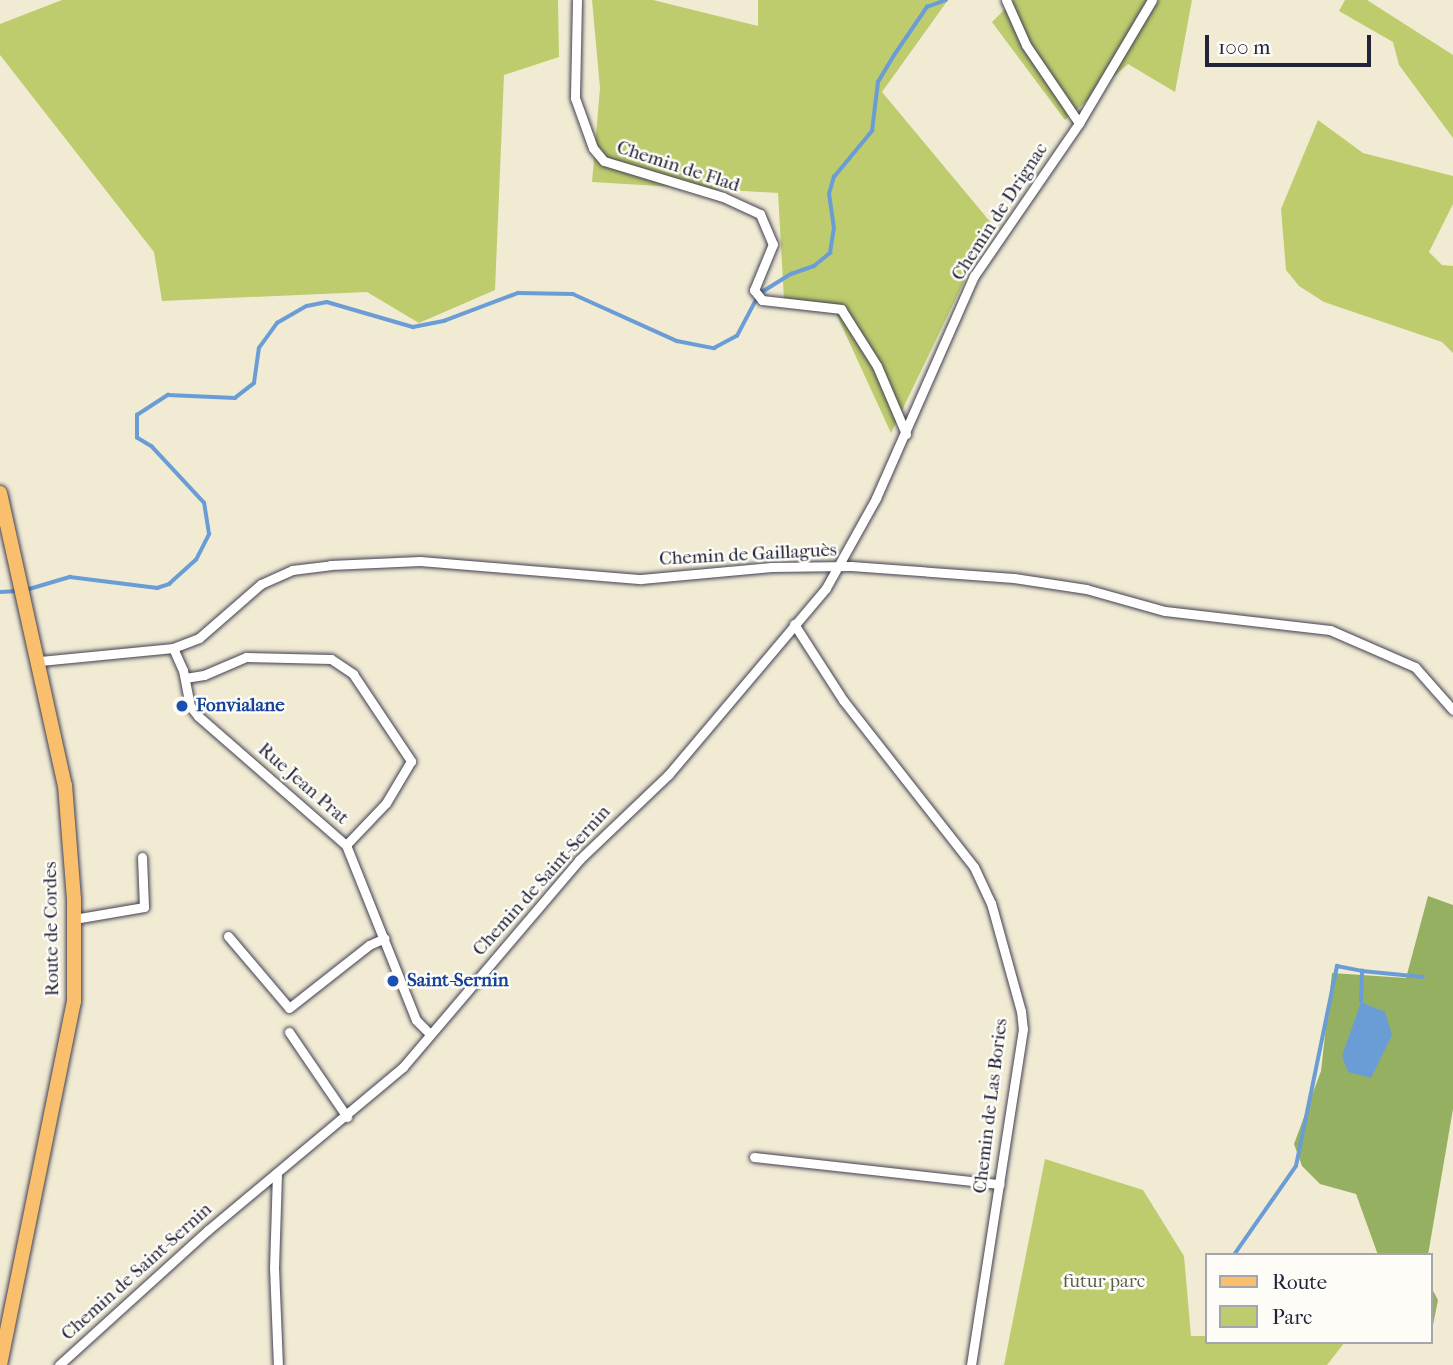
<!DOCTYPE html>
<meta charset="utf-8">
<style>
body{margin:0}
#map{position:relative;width:1453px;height:1365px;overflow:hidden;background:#f1ebd4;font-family:"IM FELL French Canon",serif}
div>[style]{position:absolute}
.green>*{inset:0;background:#becc6e}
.forest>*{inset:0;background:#96b061}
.water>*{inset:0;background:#6a9dd5}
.stream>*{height:3.5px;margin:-1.75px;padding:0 1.75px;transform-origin:1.75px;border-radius:1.75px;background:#6a9dd5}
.roads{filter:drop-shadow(0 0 2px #414052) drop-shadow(0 0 2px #414052)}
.street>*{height:9px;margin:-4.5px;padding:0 4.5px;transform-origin:4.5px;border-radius:4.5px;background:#fff}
.primary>*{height:14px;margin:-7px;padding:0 7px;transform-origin:7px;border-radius:7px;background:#f9bf6d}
.dots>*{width:19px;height:19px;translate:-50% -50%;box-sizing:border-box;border:4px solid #fdfcf7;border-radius:50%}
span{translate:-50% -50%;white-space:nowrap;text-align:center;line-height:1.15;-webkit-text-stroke:5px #fdfcf7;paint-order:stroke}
.street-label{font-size:19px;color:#22223b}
.transit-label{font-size:19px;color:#164399;font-weight:700}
.left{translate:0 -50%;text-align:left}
.park-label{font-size:19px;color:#595e4d}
.legend{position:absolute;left:1205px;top:1253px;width:228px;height:91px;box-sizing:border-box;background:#fdfcf7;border:2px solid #a5a5ac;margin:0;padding:9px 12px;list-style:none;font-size:21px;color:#22223b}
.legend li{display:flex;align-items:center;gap:14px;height:35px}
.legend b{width:35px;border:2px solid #a5a5ac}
.scale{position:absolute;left:1205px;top:35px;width:166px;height:32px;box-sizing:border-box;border:4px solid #22223b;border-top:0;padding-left:9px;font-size:21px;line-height:24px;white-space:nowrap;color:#22223b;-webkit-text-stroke:5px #fdfcf7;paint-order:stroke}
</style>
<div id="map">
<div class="green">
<div style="clip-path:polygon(62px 0,558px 0,559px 57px,504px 75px,495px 290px,419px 323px,367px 292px,162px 301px,154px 252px,0 55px,0 24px)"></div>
<div style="clip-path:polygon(592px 0,653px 0,758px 26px,758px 0,948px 0,882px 92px,992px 224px,891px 433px,834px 309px,784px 300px,778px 193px,592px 182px,600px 88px)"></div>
<div style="clip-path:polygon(1014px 0,1192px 0,1175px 92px,1128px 64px,1065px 120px,992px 22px)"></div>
<div style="clip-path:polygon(1345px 0,1367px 0,1453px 55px,1453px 138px,1399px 65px,1393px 42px,1339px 11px)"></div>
<div style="clip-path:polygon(1318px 120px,1363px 153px,1453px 176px,1453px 204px,1429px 252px,1442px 265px,1453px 266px,1453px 353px,1442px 342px,1324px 302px,1299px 286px,1286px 270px,1281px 209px)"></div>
<div style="clip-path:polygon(1045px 1159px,1143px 1190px,1184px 1256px,1191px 1336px,1206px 1336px,1206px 1342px,1345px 1342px,1327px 1365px,1004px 1365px)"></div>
</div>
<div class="forest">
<div style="clip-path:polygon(1428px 896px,1453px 905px,1453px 1109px,1428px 1255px,1378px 1255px,1356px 1194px,1320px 1184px,1302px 1166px,1294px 1144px,1321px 1071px,1332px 973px,1406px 978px)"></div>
<div style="clip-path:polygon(1430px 1285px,1438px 1300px,1430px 1340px)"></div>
</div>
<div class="water">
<div style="clip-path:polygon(1361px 1002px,1385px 1012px,1392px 1035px,1371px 1078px,1348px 1072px,1342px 1056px)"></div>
</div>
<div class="stream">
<div style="left:762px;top:292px;width:34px;rotate:-32deg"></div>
<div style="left:791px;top:274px;width:24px;rotate:-19deg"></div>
<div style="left:814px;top:266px;width:21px;rotate:-39deg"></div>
<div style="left:830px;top:253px;width:24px;rotate:-81deg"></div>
<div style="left:834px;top:229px;width:35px;rotate:-98deg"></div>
<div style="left:829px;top:194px;width:18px;rotate:-74deg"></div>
<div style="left:834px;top:177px;width:60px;rotate:-50.4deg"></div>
<div style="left:872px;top:131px;width:49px;rotate:-83deg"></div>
<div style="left:878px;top:82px;width:33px;rotate:-59deg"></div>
<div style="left:895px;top:54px;width:57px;rotate:-55.8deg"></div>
<div style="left:927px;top:7px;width:20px;rotate:-20deg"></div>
<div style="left:26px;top:590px;width:46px;rotate:-16.5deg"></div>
<div style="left:70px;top:577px;width:88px;rotate:7.2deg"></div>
<div style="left:157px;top:588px;width:13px;rotate:-18deg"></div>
<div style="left:169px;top:584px;width:36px;rotate:-42deg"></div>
<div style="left:196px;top:560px;width:29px;rotate:-63deg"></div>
<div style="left:209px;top:534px;width:31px;rotate:-99deg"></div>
<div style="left:204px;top:503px;width:76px;rotate:-132.9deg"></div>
<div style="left:152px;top:447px;width:17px;rotate:-149deg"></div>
<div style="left:137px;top:438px;width:23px;rotate:-90deg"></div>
<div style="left:137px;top:415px;width:37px;rotate:-33deg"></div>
<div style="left:168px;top:395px;width:67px;rotate:2.6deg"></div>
<div style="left:235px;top:398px;width:24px;rotate:-38deg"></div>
<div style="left:254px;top:383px;width:35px;rotate:-82deg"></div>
<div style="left:259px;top:348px;width:31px;rotate:-54deg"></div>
<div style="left:277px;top:323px;width:34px;rotate:-30deg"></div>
<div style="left:307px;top:306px;width:20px;rotate:-11deg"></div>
<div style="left:327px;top:302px;width:90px;rotate:16.2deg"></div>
<div style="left:413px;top:327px;width:32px;rotate:-11deg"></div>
<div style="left:444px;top:321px;width:79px;rotate:-20.7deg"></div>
<div style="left:518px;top:293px;width:55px;rotate:1deg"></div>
<div style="left:573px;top:294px;width:114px;rotate:24.3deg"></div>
<div style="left:677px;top:341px;width:38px;rotate:11deg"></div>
<div style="left:714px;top:348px;width:26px;rotate:-28deg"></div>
<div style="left:737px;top:336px;width:41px;rotate:-62.2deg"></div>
<div style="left:0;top:592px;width:18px;rotate:-3deg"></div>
<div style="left:1361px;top:1002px;width:31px;rotate:-88deg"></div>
<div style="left:1362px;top:971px;width:61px;rotate:5.6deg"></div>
<div style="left:1234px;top:1255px;width:108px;rotate:-55.1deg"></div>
<div style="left:1296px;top:1166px;width:204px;rotate:-78.4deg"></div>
<div style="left:1337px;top:966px;width:25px;rotate:11deg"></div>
</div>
<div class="roads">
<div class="street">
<div style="left:577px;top:0;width:98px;rotate:91.2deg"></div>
<div style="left:575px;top:98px;width:53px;rotate:70.2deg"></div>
<div style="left:593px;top:148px;width:17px;rotate:50deg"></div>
<div style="left:604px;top:161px;width:124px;rotate:16.8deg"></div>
<div style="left:723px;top:197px;width:41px;rotate:24.7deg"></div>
<div style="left:760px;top:214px;width:33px;rotate:67deg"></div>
<div style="left:773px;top:244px;width:50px;rotate:112.4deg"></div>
<div style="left:754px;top:290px;width:13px;rotate:51deg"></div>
<div style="left:762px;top:300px;width:80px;rotate:6.5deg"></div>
<div style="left:841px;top:309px;width:67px;rotate:57.7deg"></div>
<div style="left:877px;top:366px;width:74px;rotate:66.9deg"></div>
<div style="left:1006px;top:0;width:49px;rotate:66deg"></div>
<div style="left:1026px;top:45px;width:94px;rotate:55.8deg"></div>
<div style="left:794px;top:624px;width:90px;rotate:57.2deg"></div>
<div style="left:843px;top:700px;width:212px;rotate:51.9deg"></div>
<div style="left:974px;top:867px;width:40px;rotate:65deg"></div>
<div style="left:991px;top:903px;width:112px;rotate:74.5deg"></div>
<div style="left:1021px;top:1011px;width:18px;rotate:84deg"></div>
<div style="left:1023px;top:1029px;width:340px;rotate:98.8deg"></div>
<div style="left:173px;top:648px;width:24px;rotate:66deg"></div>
<div style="left:183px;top:670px;width:37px;rotate:79deg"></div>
<div style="left:190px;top:706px;width:13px;rotate:51deg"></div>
<div style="left:198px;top:716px;width:196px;rotate:41.1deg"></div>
<div style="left:346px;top:845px;width:188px;rotate:68.2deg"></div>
<div style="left:416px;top:1020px;width:20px;rotate:45deg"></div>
<div style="left:40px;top:661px;width:134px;rotate:-5.6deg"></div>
<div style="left:173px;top:648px;width:28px;rotate:-21deg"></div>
<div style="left:199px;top:638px;width:82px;rotate:-41.1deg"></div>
<div style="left:261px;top:584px;width:34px;rotate:-24deg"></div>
<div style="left:292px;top:570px;width:38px;rotate:-7deg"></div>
<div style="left:330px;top:565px;width:90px;rotate:-2.5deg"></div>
<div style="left:420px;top:561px;width:222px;rotate:4.7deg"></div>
<div style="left:641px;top:579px;width:131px;rotate:-5.3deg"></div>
<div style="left:771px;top:567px;width:80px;rotate:-0.7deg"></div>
<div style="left:851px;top:566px;width:163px;rotate:4.2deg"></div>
<div style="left:1014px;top:578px;width:73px;rotate:8.7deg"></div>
<div style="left:1086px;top:589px;width:82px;rotate:15.6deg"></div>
<div style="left:1165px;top:611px;width:166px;rotate:6.6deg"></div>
<div style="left:1330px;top:630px;width:93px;rotate:23.5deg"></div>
<div style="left:1415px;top:667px;width:57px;rotate:48.5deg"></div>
<div style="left:185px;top:678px;width:19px;rotate:-9deg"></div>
<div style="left:204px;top:675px;width:46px;rotate:-23.2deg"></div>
<div style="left:246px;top:657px;width:85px;rotate:1.3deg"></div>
<div style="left:331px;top:659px;width:27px;rotate:34deg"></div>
<div style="left:353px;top:674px;width:105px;rotate:56.3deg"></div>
<div style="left:411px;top:761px;width:49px;rotate:120.8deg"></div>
<div style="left:386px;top:803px;width:58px;rotate:133.6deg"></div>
<div style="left:74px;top:919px;width:71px;rotate:-9.7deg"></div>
<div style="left:144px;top:907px;width:50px;rotate:-92.3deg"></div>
<div style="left:228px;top:936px;width:94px;rotate:49.7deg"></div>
<div style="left:289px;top:1008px;width:102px;rotate:-38.2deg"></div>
<div style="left:369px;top:945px;width:17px;rotate:-24deg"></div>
<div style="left:289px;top:1032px;width:103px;rotate:55.7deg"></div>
<div style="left:754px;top:1157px;width:247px;rotate:6.3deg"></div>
<div style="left:277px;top:1173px;width:94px;rotate:91.8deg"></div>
<div style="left:274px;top:1267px;width:98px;rotate:87.7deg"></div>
<div style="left:59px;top:1365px;width:201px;rotate:-42.2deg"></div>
<div style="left:208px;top:1230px;width:254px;rotate:-39.9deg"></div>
<div style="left:403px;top:1067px;width:272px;rotate:-49.6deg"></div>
<div style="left:579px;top:860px;width:124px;rotate:-43.7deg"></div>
<div style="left:669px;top:774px;width:243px;rotate:-49.8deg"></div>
<div style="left:826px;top:588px;width:103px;rotate:-60.9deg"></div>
<div style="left:876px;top:498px;width:243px;rotate:-66.2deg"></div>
<div style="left:974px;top:276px;width:186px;rotate:-55.5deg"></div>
<div style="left:1079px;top:123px;width:143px;rotate:-59.3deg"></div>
</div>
<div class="primary">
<div style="left:0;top:493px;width:299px;rotate:77.5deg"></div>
<div style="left:65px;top:785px;width:114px;rotate:85.5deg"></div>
<div style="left:74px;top:899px;width:102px;rotate:90deg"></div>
<div style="left:74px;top:1001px;width:370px;rotate:101.5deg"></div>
</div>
</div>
<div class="dots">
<div style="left:182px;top:706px;background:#1a4fb4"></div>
<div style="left:393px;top:981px;background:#1a4fb4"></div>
</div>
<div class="street-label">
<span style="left:678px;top:167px;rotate:18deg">Chemin de Flad</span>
<span style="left:1000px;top:212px;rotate:-57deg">Chemin de Drignac</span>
<span style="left:748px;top:555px;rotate:-3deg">Chemin de Gaillaguès</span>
<span style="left:303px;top:784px;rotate:41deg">Rue Jean Prat</span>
<span style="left:542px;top:881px;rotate:-48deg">Chemin de Saint-Sernin</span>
<span style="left:52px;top:929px;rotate:-91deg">Route de Cordes</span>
<span style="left:991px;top:1106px;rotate:-83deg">Chemin de Las Bories</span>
<span style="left:137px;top:1272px;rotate:-42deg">Chemin de Saint-Sernin</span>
</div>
<div class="transit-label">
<span class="left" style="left:196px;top:706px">Fonvialane</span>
<span class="left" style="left:407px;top:981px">Saint-Sernin</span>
</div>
<div class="park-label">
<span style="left:1104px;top:1282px">futur parc</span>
</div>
<ul class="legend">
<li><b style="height:9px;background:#f9bf6d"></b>Route</li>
<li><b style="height:19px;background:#becc6e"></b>Parc</li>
</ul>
<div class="scale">100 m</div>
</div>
